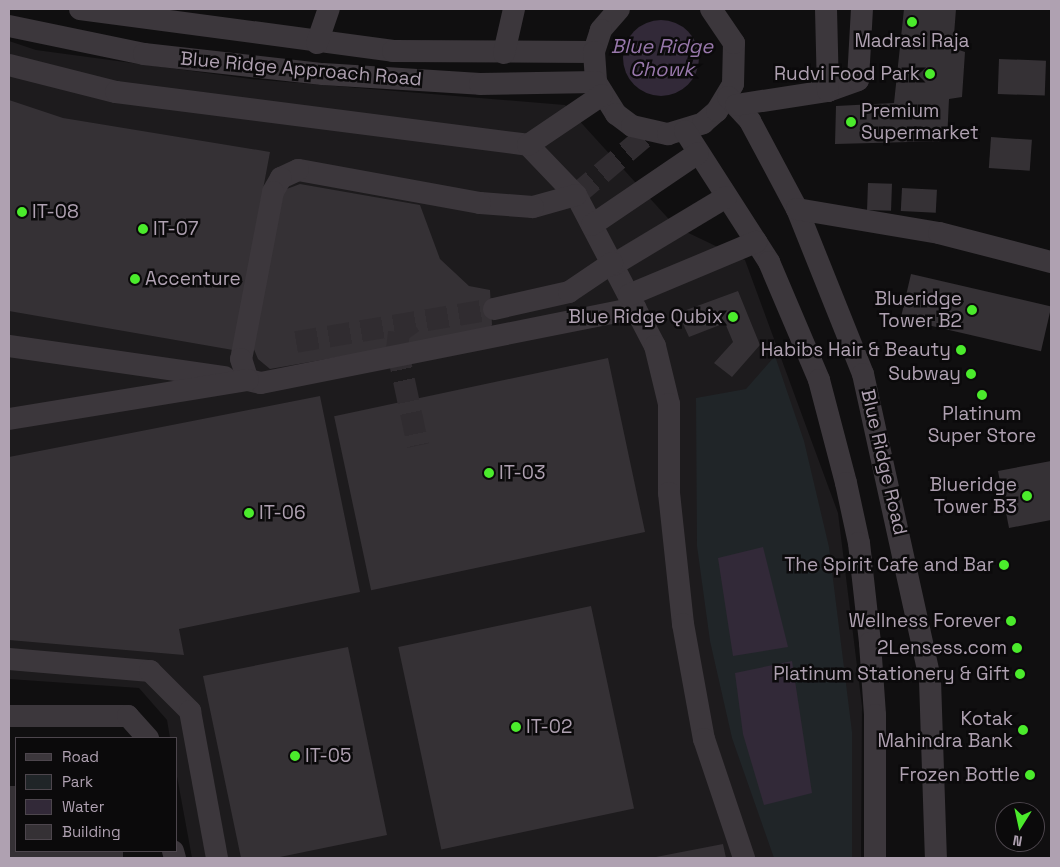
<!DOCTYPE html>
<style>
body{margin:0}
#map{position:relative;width:1060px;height:867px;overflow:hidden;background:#100f10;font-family:"Space Grotesk",sans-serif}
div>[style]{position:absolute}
.built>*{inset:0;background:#1d1b1d}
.green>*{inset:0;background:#202528}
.water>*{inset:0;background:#322938}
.round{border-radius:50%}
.building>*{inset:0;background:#353135;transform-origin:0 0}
.minor-tunnel>*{height:22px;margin-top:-11px;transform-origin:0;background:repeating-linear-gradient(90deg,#302c30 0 22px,transparent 0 33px)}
.minor>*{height:22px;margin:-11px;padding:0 11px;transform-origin:11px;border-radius:11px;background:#3c373c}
.dots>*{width:14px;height:14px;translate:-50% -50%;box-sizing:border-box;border:2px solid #0b0a0b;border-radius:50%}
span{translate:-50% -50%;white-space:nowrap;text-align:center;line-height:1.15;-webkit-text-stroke:5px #0b0a0b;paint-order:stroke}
.poi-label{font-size:19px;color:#afa1b1}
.right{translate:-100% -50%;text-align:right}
.left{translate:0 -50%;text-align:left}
.street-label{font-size:19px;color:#afa1b1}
.water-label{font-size:20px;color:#9978ac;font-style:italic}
.frame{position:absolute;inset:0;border:10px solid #afa1b1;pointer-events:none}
.legend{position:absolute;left:15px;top:737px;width:162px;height:115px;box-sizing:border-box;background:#0b0a0b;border:1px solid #4d464d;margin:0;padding:6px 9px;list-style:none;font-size:15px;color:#afa1b1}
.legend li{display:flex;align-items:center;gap:10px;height:25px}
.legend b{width:25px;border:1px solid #4d464d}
.north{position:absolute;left:995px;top:802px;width:50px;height:50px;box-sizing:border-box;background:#0b0a0b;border:1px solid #4d464d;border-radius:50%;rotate:190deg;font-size:14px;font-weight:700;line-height:20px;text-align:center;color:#afa1b1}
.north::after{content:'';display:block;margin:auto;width:18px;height:22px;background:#4beb2c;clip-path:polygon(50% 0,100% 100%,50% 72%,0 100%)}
</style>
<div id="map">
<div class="built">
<div style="clip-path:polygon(9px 41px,36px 50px,251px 79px,565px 105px,676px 227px,745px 260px,838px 513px,862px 706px,861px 858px,192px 858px,176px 771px,176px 738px,170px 738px,167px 720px,139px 688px,9px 679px)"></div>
</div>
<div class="green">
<div style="clip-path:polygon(775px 356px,804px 441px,829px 547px,852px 732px,852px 858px,774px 858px,732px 738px,710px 641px,697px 546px,696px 398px,746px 389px)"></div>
</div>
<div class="water">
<div class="round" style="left:623px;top:20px;width:76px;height:76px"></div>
<div style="clip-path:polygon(763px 547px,788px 647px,733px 656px,718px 558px)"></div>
<div style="clip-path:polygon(792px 661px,812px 793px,764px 805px,743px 734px,735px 673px)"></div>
</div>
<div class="building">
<div style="clip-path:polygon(904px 9px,956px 9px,953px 48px,965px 52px,962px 97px,949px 99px,947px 141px,835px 144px,836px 106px,894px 103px)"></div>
<div style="left:999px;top:59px;width:47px;height:35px;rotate:2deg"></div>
<div style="clip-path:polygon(9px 100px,63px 118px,270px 152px,233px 350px,9px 311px)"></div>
<div style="left:991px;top:137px;width:41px;height:31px;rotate:4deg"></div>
<div style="left:868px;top:183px;width:24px;height:27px;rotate:2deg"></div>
<div style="clip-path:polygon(300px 184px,420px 205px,440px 259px,469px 286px,490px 290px,492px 325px,486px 331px,270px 369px,258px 359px,253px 347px,284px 190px)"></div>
<div style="left:902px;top:188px;width:35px;height:23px;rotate:3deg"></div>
<div style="left:911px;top:274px;width:144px;height:46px;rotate:13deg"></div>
<div style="clip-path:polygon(738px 291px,760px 345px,732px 377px,714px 363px,733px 342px,725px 323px,689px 337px,678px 313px)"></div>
<div style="left:608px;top:358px;width:178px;height:280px;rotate:78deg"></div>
<div style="clip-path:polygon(320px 396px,360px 592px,179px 629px,184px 655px,9px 640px,9px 457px)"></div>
<div style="clip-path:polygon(1051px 461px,1051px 520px,1009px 528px,998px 471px)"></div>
<div style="left:591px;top:606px;width:207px;height:197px;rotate:78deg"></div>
<div style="clip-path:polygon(348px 647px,387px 835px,275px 858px,241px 858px,203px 676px)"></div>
<div style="clip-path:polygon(9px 786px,16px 786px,16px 851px,123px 851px,123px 858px,9px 858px)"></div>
<div style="clip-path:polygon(723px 844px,726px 858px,656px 858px,656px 857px)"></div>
</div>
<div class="minor-tunnel">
<div style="left:576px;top:195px;width:97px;rotate:-40.4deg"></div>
<div style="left:413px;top:322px;width:17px;rotate:144deg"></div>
<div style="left:399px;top:332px;width:16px;rotate:97deg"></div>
<div style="left:397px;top:348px;width:100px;rotate:77.9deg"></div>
<div style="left:296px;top:342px;width:201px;rotate:-9.5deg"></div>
</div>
<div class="minor">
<div style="left:80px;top:9px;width:316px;rotate:7.6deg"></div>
<div style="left:393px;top:51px;width:201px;rotate:0.3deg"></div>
<div style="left:619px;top:9px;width:28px;rotate:131deg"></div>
<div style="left:601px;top:30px;width:23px;rotate:108deg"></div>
<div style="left:594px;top:52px;width:30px;rotate:86deg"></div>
<div style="left:596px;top:82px;width:38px;rotate:58deg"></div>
<div style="left:616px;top:114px;width:20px;rotate:37deg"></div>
<div style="left:632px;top:126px;width:37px;rotate:13deg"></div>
<div style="left:668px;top:134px;width:37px;rotate:-17deg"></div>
<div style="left:703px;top:123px;width:18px;rotate:-41deg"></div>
<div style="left:717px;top:111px;width:31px;rotate:-59deg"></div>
<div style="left:733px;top:84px;width:41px;rotate:-88.6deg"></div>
<div style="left:734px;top:43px;width:41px;rotate:-124.1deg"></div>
<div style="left:9px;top:26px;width:138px;rotate:11.7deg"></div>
<div style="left:144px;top:54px;width:180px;rotate:6.4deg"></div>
<div style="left:323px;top:74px;width:157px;rotate:3.6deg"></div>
<div style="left:480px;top:84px;width:116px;rotate:-1deg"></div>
<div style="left:317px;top:43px;width:36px;rotate:-71deg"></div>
<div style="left:504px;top:53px;width:45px;rotate:-77.2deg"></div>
<div style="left:9px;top:65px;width:110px;rotate:14.2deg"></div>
<div style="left:116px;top:92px;width:415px;rotate:7.3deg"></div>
<div style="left:528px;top:145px;width:69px;rotate:46.2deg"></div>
<div style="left:576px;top:195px;width:170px;rotate:62.4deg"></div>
<div style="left:655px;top:346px;width:60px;rotate:76.4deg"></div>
<div style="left:669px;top:404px;width:89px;rotate:90deg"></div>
<div style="left:669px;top:493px;width:132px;rotate:83.9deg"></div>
<div style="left:683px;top:624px;width:117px;rotate:79.7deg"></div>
<div style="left:704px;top:739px;width:126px;rotate:71.4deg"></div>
<div style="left:828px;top:91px;width:32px;rotate:-20deg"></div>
<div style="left:858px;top:80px;width:71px;rotate:-86.8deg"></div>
<div style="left:728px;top:97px;width:33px;rotate:47deg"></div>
<div style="left:750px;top:121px;width:100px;rotate:61.9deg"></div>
<div style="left:797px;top:209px;width:178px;rotate:68.2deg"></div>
<div style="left:863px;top:374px;width:313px;rotate:77.6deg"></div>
<div style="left:930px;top:680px;width:178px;rotate:88.1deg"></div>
<div style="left:736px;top:105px;width:93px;rotate:-8.7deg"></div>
<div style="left:828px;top:91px;width:82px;rotate:-91.4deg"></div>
<div style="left:685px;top:131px;width:156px;rotate:57.3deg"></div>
<div style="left:769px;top:262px;width:128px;rotate:67deg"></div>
<div style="left:819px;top:380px;width:106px;rotate:75.3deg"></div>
<div style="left:846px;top:483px;width:61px;rotate:77.8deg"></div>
<div style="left:859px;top:543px;width:101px;rotate:83.7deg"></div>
<div style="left:870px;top:643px;width:72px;rotate:86deg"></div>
<div style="left:875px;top:715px;width:143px;rotate:90deg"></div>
<div style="left:528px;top:145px;width:89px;rotate:-34deg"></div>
<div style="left:576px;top:195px;width:45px;rotate:164.4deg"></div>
<div style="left:533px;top:207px;width:53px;rotate:-175.7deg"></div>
<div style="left:480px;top:203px;width:185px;rotate:-169.7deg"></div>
<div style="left:298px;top:170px;width:19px;rotate:155deg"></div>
<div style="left:281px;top:178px;width:16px;rotate:120deg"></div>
<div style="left:273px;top:192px;width:170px;rotate:100.8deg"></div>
<div style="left:241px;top:359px;width:22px;rotate:72deg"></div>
<div style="left:248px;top:380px;width:13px;rotate:13deg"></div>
<div style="left:261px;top:383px;width:382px;rotate:-11.3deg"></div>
<div style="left:797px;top:209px;width:144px;rotate:9.6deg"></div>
<div style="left:939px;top:233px;width:116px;rotate:14.5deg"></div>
<div style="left:592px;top:225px;width:128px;rotate:-34.2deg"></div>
<div style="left:613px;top:265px;width:132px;rotate:-31deg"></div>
<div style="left:629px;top:295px;width:138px;rotate:-22.7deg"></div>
<div style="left:494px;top:309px;width:77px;rotate:-12.8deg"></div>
<div style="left:569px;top:292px;width:52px;rotate:-34deg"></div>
<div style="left:9px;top:346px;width:218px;rotate:8.2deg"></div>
<div style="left:9px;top:419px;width:242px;rotate:-9.3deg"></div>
<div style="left:9px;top:659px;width:142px;rotate:4.9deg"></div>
<div style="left:150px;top:671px;width:57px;rotate:45deg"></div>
<div style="left:190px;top:711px;width:149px;rotate:79.6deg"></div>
<div style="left:9px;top:716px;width:119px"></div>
<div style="left:128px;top:716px;width:30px;rotate:48deg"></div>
<div style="left:173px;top:851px;width:7px;rotate:74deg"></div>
</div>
<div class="dots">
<div style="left:912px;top:22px;background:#4beb2c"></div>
<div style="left:930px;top:74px;background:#4beb2c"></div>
<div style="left:851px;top:122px;background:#4beb2c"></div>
<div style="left:22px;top:212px;background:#4beb2c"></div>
<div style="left:143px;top:229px;background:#4beb2c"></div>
<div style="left:135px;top:279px;background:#4beb2c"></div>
<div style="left:972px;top:310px;background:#4beb2c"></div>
<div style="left:733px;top:317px;background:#4beb2c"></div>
<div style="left:961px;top:350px;background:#4beb2c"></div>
<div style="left:971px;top:374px;background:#4beb2c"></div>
<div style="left:982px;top:395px;background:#4beb2c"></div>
<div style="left:489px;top:473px;background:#4beb2c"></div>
<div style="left:1027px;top:496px;background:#4beb2c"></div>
<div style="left:249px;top:513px;background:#4beb2c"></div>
<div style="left:1004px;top:565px;background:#4beb2c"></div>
<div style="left:1011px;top:621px;background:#4beb2c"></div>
<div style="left:1017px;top:648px;background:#4beb2c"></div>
<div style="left:1020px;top:674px;background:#4beb2c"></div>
<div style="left:516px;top:727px;background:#4beb2c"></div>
<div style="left:1023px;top:730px;background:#4beb2c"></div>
<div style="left:295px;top:756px;background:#4beb2c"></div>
<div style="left:1030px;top:775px;background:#4beb2c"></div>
</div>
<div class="poi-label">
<span style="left:912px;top:41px">Madrasi Raja</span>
<span class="right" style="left:920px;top:74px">Rudvi Food Park</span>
<span class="left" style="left:861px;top:122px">Premium<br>Supermarket</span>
<span class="left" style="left:32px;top:212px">IT-08</span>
<span class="left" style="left:153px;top:229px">IT-07</span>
<span class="left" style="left:145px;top:279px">Accenture</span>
<span class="right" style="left:962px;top:310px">Blueridge<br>Tower B2</span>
<span class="right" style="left:723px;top:317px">Blue Ridge Qubix</span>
<span class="right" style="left:951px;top:350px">Habibs Hair &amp; Beauty</span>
<span class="right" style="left:961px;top:374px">Subway</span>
<span style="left:982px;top:425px">Platinum<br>Super Store</span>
<span class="left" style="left:499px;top:473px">IT-03</span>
<span class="right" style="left:1017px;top:496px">Blueridge<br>Tower B3</span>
<span class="left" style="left:259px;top:513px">IT-06</span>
<span class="right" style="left:994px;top:565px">The Spirit Cafe and Bar</span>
<span class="right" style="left:1001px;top:621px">Wellness Forever</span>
<span class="right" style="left:1007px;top:648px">2Lensess.com</span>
<span class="right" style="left:1010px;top:674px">Platinum Stationery &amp; Gift</span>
<span class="right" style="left:1013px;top:730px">Kotak<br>Mahindra Bank</span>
<span class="left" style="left:526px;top:727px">IT-02</span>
<span class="left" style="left:305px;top:756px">IT-05</span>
<span class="right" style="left:1020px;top:775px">Frozen Bottle</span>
</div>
<div class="street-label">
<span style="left:301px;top:69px;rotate:5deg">Blue Ridge Approach Road</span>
<span style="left:884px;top:462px;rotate:77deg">Blue Ridge Road</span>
</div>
<div class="water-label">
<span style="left:662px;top:58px">Blue Ridge<br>Chowk</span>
</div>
<div class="frame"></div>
<ul class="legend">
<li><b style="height:6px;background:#3c373c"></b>Road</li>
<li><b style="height:14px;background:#202528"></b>Park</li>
<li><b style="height:14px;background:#322938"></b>Water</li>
<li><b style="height:14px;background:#353135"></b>Building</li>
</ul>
<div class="north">N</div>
</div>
